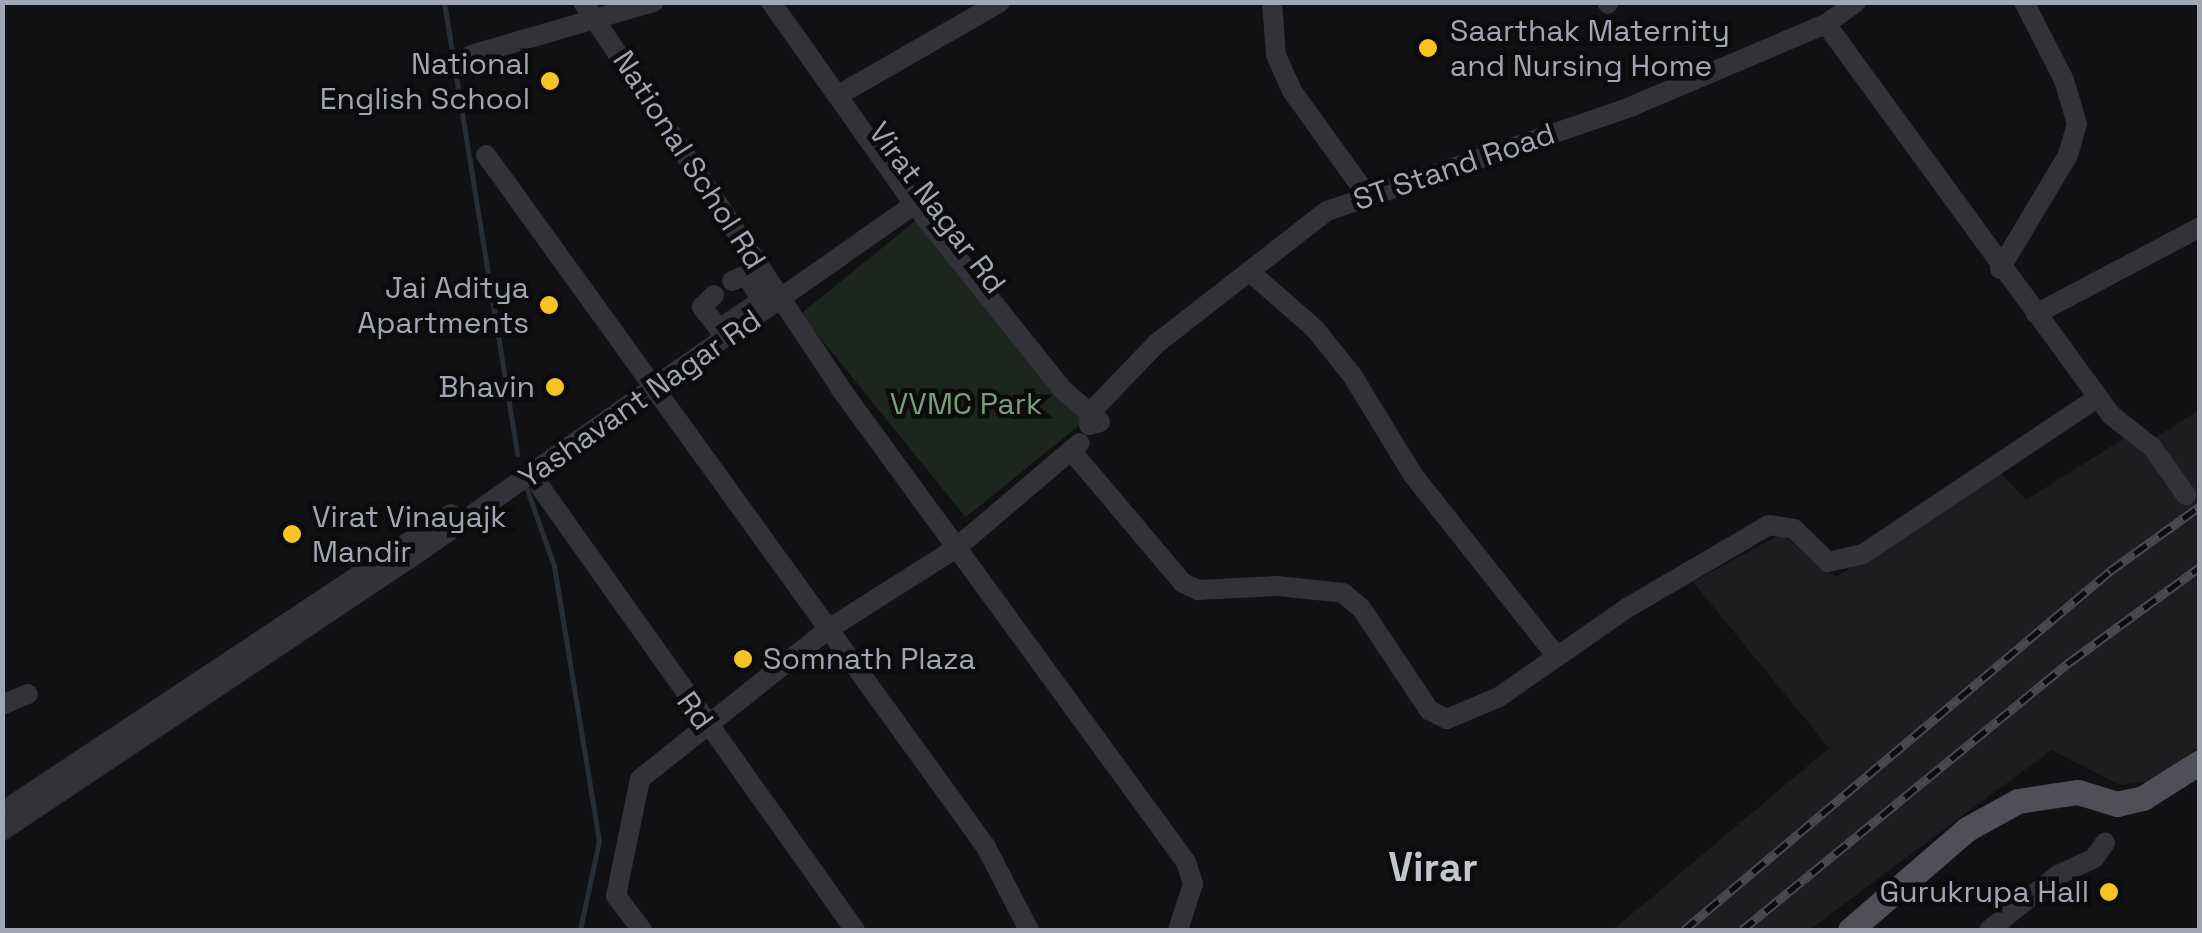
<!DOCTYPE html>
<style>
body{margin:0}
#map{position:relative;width:2202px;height:933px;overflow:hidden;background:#111113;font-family:"Space Grotesk",sans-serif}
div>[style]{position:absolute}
.built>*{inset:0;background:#1d1d20}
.green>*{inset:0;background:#1d251f;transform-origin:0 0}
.stream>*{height:5px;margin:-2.5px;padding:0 2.5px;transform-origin:2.5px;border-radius:2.5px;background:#272e36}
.minor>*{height:20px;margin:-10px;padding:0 10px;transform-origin:10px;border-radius:10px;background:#323238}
.major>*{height:25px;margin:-12.5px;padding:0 12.5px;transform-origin:12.5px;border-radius:12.5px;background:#4e4f57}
.rail>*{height:9px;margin-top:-4.5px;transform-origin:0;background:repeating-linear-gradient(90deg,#0c0c0d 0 15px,#494a51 0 30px);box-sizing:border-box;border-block:2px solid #494a51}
.dots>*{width:28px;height:28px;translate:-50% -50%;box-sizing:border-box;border:5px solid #0c0c0d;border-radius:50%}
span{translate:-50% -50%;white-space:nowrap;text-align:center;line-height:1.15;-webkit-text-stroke:9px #0c0c0d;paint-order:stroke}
.poi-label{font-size:30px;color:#a2a6b4}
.left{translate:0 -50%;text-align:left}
.right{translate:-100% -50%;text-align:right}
.street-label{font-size:30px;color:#a2a6b4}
.park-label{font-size:30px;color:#789f7e}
.district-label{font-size:40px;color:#c3c5d0;font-weight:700}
.frame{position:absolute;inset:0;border:5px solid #a2a6b4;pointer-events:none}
</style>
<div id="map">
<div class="built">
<div style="clip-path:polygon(2199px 410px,2199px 747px,2151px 781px,2120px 785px,2051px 750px,1809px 930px,1613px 930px,1829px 748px,1693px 582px,1781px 534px,1836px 577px,2000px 472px,2026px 500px,2142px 427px,2152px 440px)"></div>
</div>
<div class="green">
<div style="left:919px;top:218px;width:262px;height:152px;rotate:51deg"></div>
</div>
<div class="stream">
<div style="left:444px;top:2px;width:458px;rotate:80.8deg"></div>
<div style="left:525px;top:484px;width:87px;rotate:70.5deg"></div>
<div style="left:554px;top:566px;width:279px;rotate:80.7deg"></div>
<div style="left:599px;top:841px;width:91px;rotate:102.1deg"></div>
</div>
<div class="minor">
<div style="left:583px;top:2px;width:464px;rotate:56.3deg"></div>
<div style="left:840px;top:388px;width:587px;rotate:53.87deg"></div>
<div style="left:1186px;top:862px;width:23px;rotate:72deg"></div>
<div style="left:1193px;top:884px;width:48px;rotate:108.1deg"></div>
<div style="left:771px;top:2px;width:247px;rotate:54.7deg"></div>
<div style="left:914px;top:204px;width:238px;rotate:51.3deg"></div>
<div style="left:1063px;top:390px;width:48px;rotate:40.7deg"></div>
<div style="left:1272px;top:2px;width:53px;rotate:85.7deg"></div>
<div style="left:1276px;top:55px;width:39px;rotate:66deg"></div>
<div style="left:1292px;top:91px;width:128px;rotate:54.2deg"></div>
<div style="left:1607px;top:2px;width:2px;rotate:63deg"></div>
<div style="left:1826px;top:24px;width:484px;rotate:53.9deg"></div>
<div style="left:2111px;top:415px;width:52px;rotate:38deg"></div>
<div style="left:2152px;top:447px;width:59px;rotate:54.7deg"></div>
<div style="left:471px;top:55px;width:190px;rotate:-16.2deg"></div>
<div style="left:849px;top:89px;width:174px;rotate:-29.9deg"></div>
<div style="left:486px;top:155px;width:854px;rotate:54.15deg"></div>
<div style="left:986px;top:847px;width:93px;rotate:62.6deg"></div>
<div style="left:2000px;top:269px;width:133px;rotate:-59.2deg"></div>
<div style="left:2068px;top:155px;width:32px;rotate:-74deg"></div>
<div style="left:2077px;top:124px;width:46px;rotate:-106.5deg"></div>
<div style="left:2064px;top:80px;width:88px;rotate:-117.1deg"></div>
<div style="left:1249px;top:271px;width:88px;rotate:41.3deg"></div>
<div style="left:1315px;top:329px;width:59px;rotate:51.2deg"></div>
<div style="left:1352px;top:375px;width:117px;rotate:58.6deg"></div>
<div style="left:1413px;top:475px;width:228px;rotate:51.6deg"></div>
<div style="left:714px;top:295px;width:17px;rotate:135deg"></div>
<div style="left:702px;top:307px;width:28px;rotate:52deg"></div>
<div style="left:719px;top:329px;width:52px;rotate:-34deg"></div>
<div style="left:762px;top:300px;width:30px;rotate:-123deg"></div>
<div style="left:746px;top:275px;width:15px;rotate:157deg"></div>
<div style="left:2036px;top:314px;width:186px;rotate:-27.9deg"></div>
<div style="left:1100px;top:422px;width:11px;rotate:165deg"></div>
<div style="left:1089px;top:425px;width:12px;rotate:-85deg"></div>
<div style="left:1090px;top:413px;width:95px;rotate:-46.3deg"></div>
<div style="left:1156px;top:344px;width:217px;rotate:-37.9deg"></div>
<div style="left:1327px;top:211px;width:320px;rotate:-18.9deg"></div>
<div style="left:1630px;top:107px;width:213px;rotate:-23deg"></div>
<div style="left:1826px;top:24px;width:37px;rotate:-36deg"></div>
<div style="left:1074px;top:454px;width:169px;rotate:49.8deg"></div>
<div style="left:1183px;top:583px;width:17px;rotate:25deg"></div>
<div style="left:1198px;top:590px;width:80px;rotate:-2.9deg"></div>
<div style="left:1278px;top:586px;width:65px;rotate:6.1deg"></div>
<div style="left:1343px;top:593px;width:23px;rotate:40deg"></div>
<div style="left:1361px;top:608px;width:123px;rotate:56.3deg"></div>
<div style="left:1429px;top:710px;width:20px;rotate:27deg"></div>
<div style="left:1447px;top:719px;width:56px;rotate:-22.9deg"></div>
<div style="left:1499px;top:697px;width:156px;rotate:-34.8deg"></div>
<div style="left:1627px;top:608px;width:164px;rotate:-30.3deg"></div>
<div style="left:1769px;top:525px;width:25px;rotate:9deg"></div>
<div style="left:1794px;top:529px;width:47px;rotate:44.1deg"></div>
<div style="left:1828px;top:562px;width:36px;rotate:-13deg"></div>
<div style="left:1863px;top:554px;width:283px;rotate:-33.7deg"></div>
<div style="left:541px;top:488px;width:542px;rotate:54.61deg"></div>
<div style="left:2px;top:705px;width:28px;rotate:-23deg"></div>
<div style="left:2px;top:812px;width:539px;rotate:-33.57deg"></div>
<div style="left:2px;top:831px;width:505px;rotate:-33.78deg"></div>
<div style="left:422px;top:550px;width:616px;rotate:-35.08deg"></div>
<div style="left:642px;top:930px;width:43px;rotate:-127.4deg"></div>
<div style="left:616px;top:896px;width:119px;rotate:-78.4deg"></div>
<div style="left:640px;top:779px;width:239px;rotate:-38.5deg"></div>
<div style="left:827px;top:630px;width:153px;rotate:-32.4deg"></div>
<div style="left:956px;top:548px;width:162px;rotate:-40.3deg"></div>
<div style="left:1989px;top:930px;width:88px;rotate:-38.6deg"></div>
<div style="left:2058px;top:875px;width:40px;rotate:-25deg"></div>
<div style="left:2094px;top:858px;width:19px;rotate:-54deg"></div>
</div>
<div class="major">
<div style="left:1850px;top:930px;width:155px;rotate:-40.8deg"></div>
<div style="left:1967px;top:829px;width:58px;rotate:-28.8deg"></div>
<div style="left:2018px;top:801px;width:61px;rotate:-8.5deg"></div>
<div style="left:2078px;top:792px;width:41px;rotate:17.1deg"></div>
<div style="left:2117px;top:804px;width:27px;rotate:-13deg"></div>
<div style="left:2143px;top:798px;width:67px;rotate:-32.3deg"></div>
</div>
<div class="rail">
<div style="left:1684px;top:930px;width:557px;rotate:-40.12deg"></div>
<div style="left:2110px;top:571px;width:111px;rotate:-35.8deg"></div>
<div style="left:1742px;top:930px;width:425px;rotate:-39.3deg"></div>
<div style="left:2071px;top:661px;width:160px;rotate:-36.1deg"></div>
</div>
<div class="dots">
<div style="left:1428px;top:48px;background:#f6c325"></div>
<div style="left:550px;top:81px;background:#f6c325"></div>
<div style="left:549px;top:305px;background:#f6c325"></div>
<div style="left:555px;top:387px;background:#f6c325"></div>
<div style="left:292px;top:534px;background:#f6c325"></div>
<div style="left:743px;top:659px;background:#f6c325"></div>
<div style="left:2109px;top:892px;background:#f6c325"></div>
</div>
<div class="poi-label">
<span class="left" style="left:1450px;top:48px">Saarthak Maternity<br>and Nursing Home</span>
<span class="right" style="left:530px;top:81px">National<br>English School</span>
<span class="right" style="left:529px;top:305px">Jai Aditya<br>Apartments</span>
<span class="right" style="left:535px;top:387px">Bhavin</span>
<span class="left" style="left:312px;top:534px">Virat Vinayajk<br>Mandir</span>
<span class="left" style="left:763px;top:659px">Somnath Plaza</span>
<span class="right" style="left:2089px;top:892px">Gurukrupa Hall</span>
</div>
<div class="street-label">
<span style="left:689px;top:160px;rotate:57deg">National Schol Rd</span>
<span style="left:1454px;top:167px;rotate:-19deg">ST Stand Road</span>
<span style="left:937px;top:208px;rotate:53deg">Virat Nagar Rd</span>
<span style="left:640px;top:399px;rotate:-35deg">Yashavant Nagar Rd</span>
<span style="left:695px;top:711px;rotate:54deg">Rd</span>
</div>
<div class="park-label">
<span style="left:966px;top:404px">VVMC Park</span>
</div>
<div class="district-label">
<span style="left:1433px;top:868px">Virar</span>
</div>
<div class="frame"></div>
</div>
